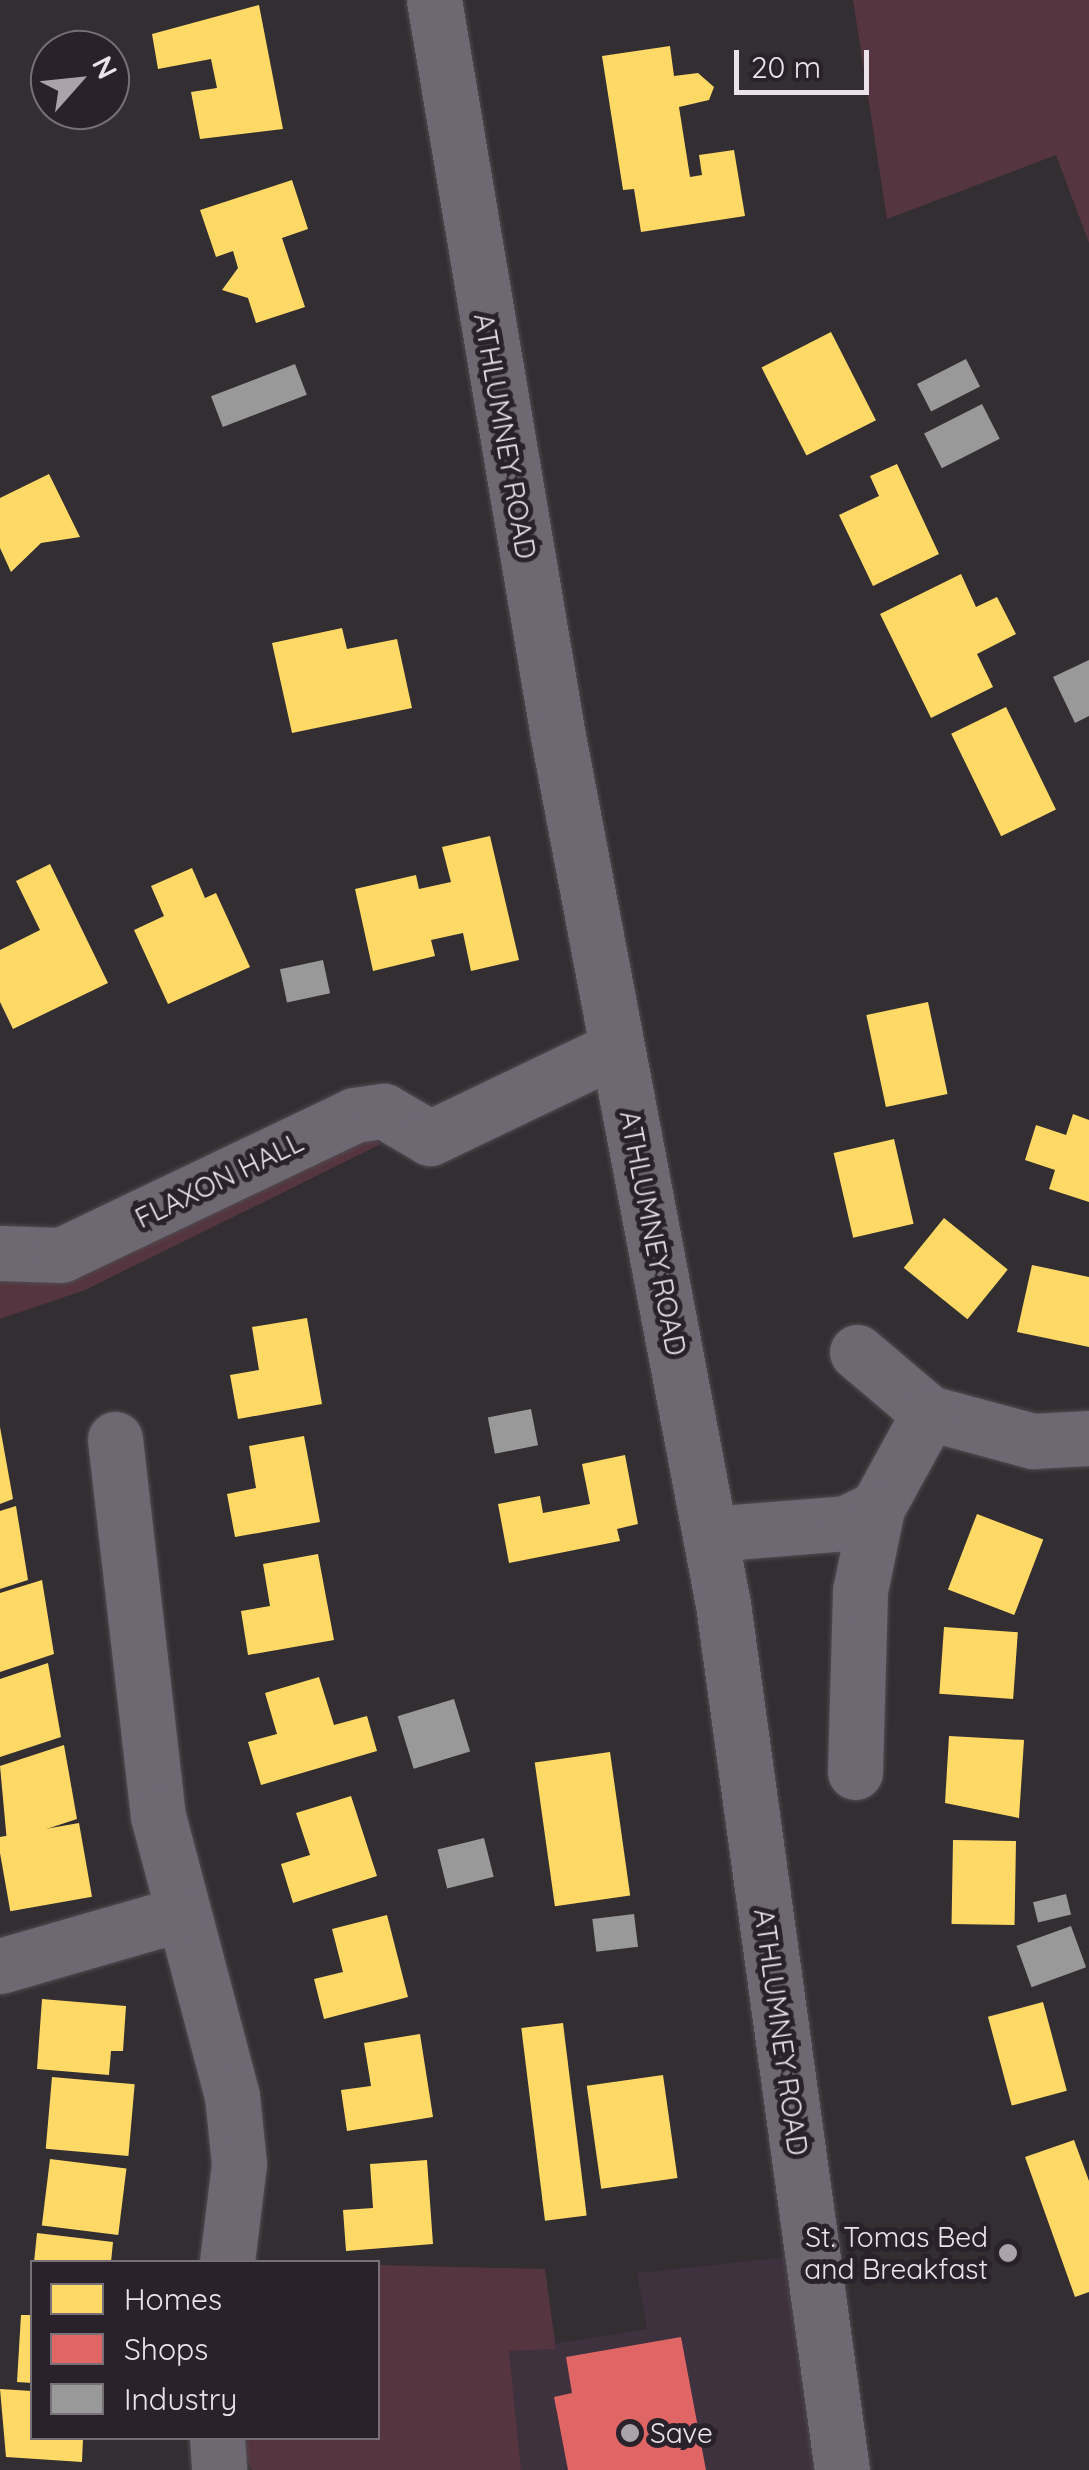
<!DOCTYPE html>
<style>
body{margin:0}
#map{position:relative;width:1089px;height:2470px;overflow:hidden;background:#322e32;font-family:Quicksand,sans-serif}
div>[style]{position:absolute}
.built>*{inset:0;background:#3d323e}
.green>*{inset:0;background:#55353f}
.homes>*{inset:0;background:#ffd966;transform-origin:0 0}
.shops>*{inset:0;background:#e06666}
.industry>*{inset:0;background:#999;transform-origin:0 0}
.roads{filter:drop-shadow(0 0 2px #4f4c4f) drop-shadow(0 0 2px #4f4c4f)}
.minor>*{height:55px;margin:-27.5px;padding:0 27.5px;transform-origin:27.5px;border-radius:27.5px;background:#6e6873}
.major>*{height:55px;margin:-27.5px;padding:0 27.5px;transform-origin:27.5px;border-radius:27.5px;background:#6e6873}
.dots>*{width:28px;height:28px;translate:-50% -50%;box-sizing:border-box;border:5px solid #2a222a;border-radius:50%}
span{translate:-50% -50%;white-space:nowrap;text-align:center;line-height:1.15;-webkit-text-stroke:10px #2a222a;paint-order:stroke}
.street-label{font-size:28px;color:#eae4ea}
.poi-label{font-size:28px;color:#eae4ea}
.right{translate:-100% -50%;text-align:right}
.left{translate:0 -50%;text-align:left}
.legend{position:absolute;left:30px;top:2260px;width:350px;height:180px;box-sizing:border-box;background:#2a222a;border:2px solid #777077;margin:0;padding:12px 18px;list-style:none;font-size:30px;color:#eae4ea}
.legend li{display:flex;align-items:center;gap:20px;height:50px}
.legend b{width:50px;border:2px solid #777077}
.north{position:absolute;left:30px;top:30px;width:100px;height:100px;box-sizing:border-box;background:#2a222a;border:2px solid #777077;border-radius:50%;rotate:63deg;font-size:28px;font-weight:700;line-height:40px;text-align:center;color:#eae4ea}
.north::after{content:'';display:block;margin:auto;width:35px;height:45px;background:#aaa4aa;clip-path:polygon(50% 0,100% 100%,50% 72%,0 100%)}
.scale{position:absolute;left:734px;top:50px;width:135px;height:45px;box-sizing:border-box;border:5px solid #eae4ea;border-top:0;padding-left:12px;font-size:30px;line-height:35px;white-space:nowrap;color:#eae4ea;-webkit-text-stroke:8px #2a222a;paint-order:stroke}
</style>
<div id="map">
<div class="built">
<div style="clip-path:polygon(787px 2257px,819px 2470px,521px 2470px,509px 2351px,647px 2329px,637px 2273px)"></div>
</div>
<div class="green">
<div style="clip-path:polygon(853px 0,1089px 0,1089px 243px,1056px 155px,887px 219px)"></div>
<div style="clip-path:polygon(368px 1136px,381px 1144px,85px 1290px,0 1319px,0 1276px)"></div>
<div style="clip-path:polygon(378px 2265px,545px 2269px,556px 2349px,509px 2351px,521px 2470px,252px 2470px,238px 2438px,378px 2438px)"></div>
</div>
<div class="homes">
<div style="clip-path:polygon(259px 5px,283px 129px,200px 139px,191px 92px,217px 88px,211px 59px,158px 69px,152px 34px)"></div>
<div style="clip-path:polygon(670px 46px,674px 76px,698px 73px,714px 87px,709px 100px,679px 107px,690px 177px,702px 175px,699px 155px,734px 150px,745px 216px,641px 232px,634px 189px,623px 190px,602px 56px)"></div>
<div style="clip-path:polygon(292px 180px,308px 229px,282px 238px,305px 307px,256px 323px,248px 298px,222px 290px,238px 268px,233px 251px,216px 257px,200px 210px)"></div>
<div style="left:831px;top:332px;width:99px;height:78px;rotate:63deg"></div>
<div style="clip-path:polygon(897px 464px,939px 554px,873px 586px,839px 515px,879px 496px,870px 476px)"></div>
<div style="clip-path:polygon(49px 474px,80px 537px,41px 543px,11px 572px,0 548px,0 498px)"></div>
<div style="clip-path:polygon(961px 574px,976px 607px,997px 597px,1016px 634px,977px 654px,993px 687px,931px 718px,880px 614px)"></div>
<div style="clip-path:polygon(342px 628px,347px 649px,397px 639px,412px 708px,292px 733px,272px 643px)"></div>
<div style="left:1006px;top:707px;width:114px;height:61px;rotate:64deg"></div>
<div style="clip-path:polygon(490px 836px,519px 960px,471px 971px,463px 933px,431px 940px,435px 956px,373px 971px,355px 889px,416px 875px,419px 889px,451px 882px,442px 847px)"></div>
<div style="clip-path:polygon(50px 864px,108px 983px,13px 1029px,0 1002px,0 950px,40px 930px,16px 881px)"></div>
<div style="clip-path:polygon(192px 868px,205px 898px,216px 893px,250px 967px,168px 1004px,134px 930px,164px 916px,151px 886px)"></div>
<div style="left:928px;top:1002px;width:94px;height:63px;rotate:78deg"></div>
<div style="clip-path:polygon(1073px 1114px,1089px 1120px,1089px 1202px,1049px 1189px,1055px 1170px,1025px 1160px,1036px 1125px,1066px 1135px)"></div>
<div style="left:894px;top:1139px;width:87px;height:62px;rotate:77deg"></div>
<div style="left:944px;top:1218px;width:82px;height:64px;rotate:39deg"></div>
<div style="clip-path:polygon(1032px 1265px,1089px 1277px,1089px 1347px,1017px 1332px)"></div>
<div style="clip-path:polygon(307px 1318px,322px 1404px,238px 1419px,230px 1375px,259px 1370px,252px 1327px)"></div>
<div style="clip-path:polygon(0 1427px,13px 1499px,0 1504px)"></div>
<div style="clip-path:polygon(304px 1436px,320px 1522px,235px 1537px,227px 1494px,256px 1488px,249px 1446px)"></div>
<div style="clip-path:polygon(625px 1455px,638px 1524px,617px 1529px,620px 1541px,509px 1563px,498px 1504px,540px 1496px,543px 1513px,590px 1504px,582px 1464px)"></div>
<div style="clip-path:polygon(16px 1506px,28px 1580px,0 1589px,0 1511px)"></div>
<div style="left:977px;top:1514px;width:71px;height:81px;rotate:21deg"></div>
<div style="clip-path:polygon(318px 1554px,334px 1640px,248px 1655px,241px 1611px,270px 1606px,263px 1564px)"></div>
<div style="clip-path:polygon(42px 1580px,54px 1654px,0 1672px,0 1593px)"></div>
<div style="left:944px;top:1627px;width:74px;height:67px;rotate:4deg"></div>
<div style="clip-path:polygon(48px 1663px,61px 1737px,0 1757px,0 1679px)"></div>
<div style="clip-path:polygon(319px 1677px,334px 1725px,367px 1716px,377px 1751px,261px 1785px,248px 1742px,277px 1734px,265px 1693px)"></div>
<div style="clip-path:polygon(949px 1736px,1024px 1740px,1019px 1818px,945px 1803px)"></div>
<div style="clip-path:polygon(64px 1745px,77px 1819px,7px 1842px,0 1766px)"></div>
<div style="left:610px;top:1752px;width:145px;height:76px;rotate:82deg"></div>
<div style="clip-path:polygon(351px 1796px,377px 1876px,293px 1903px,281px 1864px,310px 1855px,296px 1813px)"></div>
<div style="left:79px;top:1823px;width:75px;height:83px;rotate:80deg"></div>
<div style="left:953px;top:1840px;width:63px;height:84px;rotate:1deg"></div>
<div style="clip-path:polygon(387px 1915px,408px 1997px,324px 2019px,314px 1979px,343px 1972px,332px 1929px)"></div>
<div style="clip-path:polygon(42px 1999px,126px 2006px,123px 2051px,111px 2051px,109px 2075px,37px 2069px)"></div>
<div style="left:1043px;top:2002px;width:92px;height:57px;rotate:75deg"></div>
<div style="left:563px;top:2023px;width:194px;height:42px;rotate:83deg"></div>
<div style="clip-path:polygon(420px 2034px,433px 2117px,347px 2131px,341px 2090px,371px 2086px,364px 2043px)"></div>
<div style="left:663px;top:2075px;width:104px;height:77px;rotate:82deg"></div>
<div style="left:52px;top:2077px;width:83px;height:72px;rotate:5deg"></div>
<div style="clip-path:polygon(1074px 2140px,1089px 2181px,1089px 2292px,1075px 2297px,1025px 2157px)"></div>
<div style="left:50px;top:2159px;width:77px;height:67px;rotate:7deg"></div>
<div style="clip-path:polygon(427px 2160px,433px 2244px,346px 2251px,343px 2210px,373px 2208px,370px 2164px)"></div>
<div style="clip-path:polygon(37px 2233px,113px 2242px,111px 2262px,34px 2262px)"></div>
<div style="clip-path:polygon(21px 2315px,32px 2315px,32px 2383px,17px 2382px)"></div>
<div style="clip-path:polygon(0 2389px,32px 2391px,32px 2438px,83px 2438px,82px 2462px,6px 2457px)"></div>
</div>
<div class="shops">
<div style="clip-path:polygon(681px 2337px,706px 2470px,568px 2470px,554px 2397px,572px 2393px,566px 2357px)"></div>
</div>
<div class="industry">
<div style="left:966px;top:359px;width:31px;height:55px;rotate:63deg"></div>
<div style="left:295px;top:364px;width:33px;height:90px;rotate:69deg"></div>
<div style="left:982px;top:404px;width:39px;height:65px;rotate:63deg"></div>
<div style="clip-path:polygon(1089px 660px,1089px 716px,1075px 723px,1053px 677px)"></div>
<div style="left:323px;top:960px;width:34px;height:44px;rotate:78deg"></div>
<div style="left:531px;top:1409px;width:37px;height:44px;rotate:79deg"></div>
<div style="left:454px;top:1699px;width:55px;height:59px;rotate:73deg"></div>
<div style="left:484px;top:1838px;width:40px;height:48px;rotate:76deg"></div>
<div style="left:1066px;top:1894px;width:21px;height:34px;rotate:76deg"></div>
<div style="left:634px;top:1914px;width:33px;height:42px;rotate:83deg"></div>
<div style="left:1071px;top:1926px;width:44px;height:58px;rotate:70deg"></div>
</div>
<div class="roads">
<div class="minor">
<div style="left:0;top:1253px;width:61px;rotate:1.9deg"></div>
<div style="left:61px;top:1255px;width:325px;rotate:-25.5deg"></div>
<div style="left:354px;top:1115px;width:30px;rotate:-8deg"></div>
<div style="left:384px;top:1111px;width:53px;rotate:30.4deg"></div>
<div style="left:430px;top:1138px;width:206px;rotate:-25.6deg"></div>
<div style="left:857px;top:1352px;width:94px;rotate:40.3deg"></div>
<div style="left:929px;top:1413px;width:108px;rotate:15.1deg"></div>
<div style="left:1033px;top:1441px;width:56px;rotate:-3.1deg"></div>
<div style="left:115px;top:1439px;width:379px;rotate:83.5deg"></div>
<div style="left:158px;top:1816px;width:290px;rotate:75.2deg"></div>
<div style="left:232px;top:2096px;width:68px;rotate:84.1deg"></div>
<div style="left:239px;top:2164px;width:99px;rotate:97deg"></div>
<div style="left:710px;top:1534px;width:136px;rotate:-4.6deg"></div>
<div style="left:846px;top:1523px;width:34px;rotate:-26deg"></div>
<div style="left:877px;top:1508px;width:108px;rotate:-61.3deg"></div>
<div style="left:855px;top:1772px;width:181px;rotate:-88.4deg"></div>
<div style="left:860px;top:1591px;width:85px;rotate:-78.4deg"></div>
<div style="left:0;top:1966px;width:184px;rotate:-16.1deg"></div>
<div style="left:217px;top:2438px;width:32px;rotate:86deg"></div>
</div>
<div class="major">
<div style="left:434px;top:0;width:746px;rotate:80.44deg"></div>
<div style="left:558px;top:736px;width:884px;rotate:79.24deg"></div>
<div style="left:723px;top:1604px;width:874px;rotate:82.18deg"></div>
</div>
</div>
<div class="dots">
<div style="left:1008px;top:2253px;background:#aaa4aa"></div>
<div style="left:630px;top:2433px;background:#aaa4aa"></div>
</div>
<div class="street-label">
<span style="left:505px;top:436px;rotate:80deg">ATHLUMNEY ROAD</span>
<span style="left:219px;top:1180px;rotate:-26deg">FLAXON HALL</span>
<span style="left:653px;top:1233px;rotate:79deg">ATHLUMNEY ROAD</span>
<span style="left:781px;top:2032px;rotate:82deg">ATHLUMNEY ROAD</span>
</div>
<div class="poi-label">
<span class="right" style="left:988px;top:2253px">St. Tomas Bed<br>and Breakfast</span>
<span class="left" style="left:650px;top:2433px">Save</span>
</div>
<ul class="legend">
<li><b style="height:28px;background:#ffd966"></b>Homes</li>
<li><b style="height:28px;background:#e06666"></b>Shops</li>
<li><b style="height:28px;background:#999"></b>Industry</li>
</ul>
<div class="north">N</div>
<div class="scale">20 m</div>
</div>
